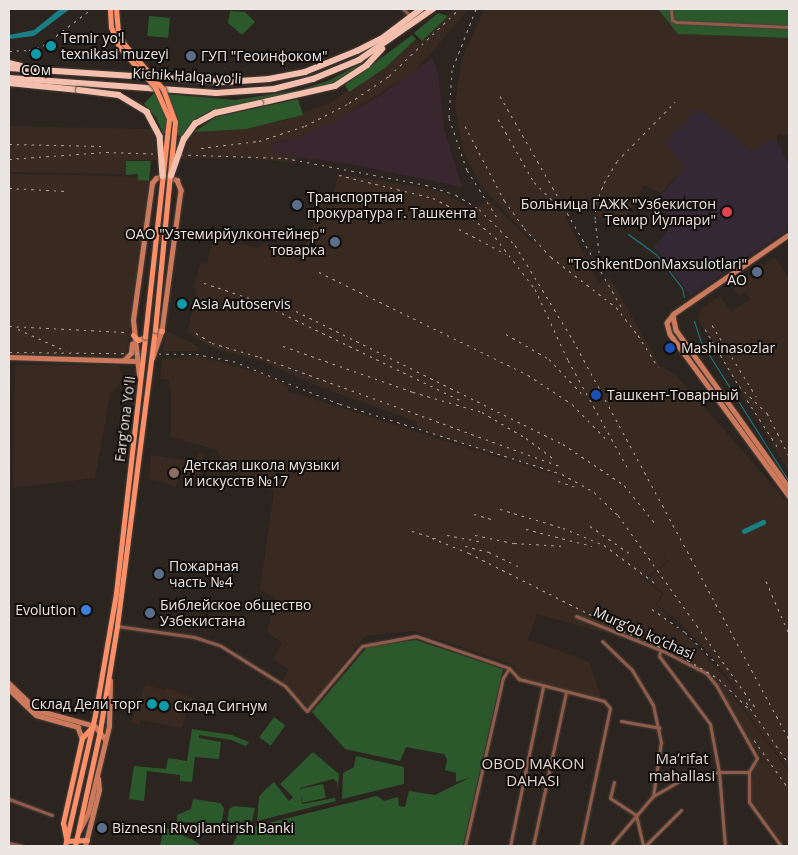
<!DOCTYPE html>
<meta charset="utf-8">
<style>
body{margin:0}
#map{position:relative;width:798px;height:855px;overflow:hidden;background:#2c241f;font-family:"Open Sans",sans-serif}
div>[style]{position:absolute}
.commercial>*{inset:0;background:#38272f}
.built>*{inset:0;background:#382a21}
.medical>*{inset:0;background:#342835}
.green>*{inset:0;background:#2b592c;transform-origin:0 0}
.water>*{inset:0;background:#1a7e85}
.stream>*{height:1px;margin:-0.5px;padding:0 0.5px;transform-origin:0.5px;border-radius:0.5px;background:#1a7e85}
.canal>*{height:4.5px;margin:-2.25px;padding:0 2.25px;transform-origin:2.25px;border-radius:2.25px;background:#1a7e85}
.roads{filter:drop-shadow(0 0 1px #473f3a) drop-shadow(0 0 1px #473f3a)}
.street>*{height:3px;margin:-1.5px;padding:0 1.5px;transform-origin:1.5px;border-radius:1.5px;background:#905c49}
.secondary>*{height:4.5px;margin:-2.25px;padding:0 2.25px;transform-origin:2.25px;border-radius:2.25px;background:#cd795b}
.primary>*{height:5px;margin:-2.5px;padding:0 2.5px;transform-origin:2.5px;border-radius:2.5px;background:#fc8f68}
.highway>*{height:5.5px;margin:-2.75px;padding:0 2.75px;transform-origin:2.75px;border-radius:2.75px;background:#f4bfac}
.rail>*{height:1px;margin-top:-0.5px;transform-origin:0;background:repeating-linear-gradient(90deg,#aca5a2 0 2.5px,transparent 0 7.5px)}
.bridges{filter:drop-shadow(0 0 1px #473f3a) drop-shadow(0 0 1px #473f3a)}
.primary-bridge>*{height:5px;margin:-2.5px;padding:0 2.5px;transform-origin:2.5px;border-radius:2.5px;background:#fc8f68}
.highway-bridge>*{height:5.5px;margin:-2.75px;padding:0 2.75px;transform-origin:2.75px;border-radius:2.75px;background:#f4bfac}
.dots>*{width:14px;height:14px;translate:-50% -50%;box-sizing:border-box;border:2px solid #110e0b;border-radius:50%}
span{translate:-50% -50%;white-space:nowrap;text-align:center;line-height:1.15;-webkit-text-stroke:4px #110e0b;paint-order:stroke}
.poi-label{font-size:14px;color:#ece6e3}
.left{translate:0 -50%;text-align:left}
.right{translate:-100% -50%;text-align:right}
.street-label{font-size:14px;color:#ece6e3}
.neighbourhood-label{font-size:15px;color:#e0d4ce}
.frame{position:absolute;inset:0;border:10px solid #ece6e3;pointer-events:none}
</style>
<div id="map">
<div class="commercial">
<div style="clip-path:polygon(432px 58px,438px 73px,444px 129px,462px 187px,350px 164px,258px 152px,258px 147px,293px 139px,336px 120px,379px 96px)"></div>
</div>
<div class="built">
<div style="clip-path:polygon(455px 9px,469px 9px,414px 72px,336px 121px,293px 139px,271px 143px,272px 153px,297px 155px,296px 163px,249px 158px,181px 159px,193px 132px,284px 121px,329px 103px,385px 68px,416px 39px,420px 43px)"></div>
<div style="clip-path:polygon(484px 9px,658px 9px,678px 34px,789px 38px,789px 135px,777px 134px,777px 141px,768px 141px,752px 152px,699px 108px,685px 168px,661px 193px,644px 185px,620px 228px,596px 215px,598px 209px,587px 196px,565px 217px,599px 284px,610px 278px,660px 366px,677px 376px,789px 504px,789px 770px,731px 691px,735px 687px,710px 654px,673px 616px,656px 605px,664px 594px,647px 579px,668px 562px,662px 549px,667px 562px,645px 578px,637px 573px,662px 594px,655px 605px,668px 614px,666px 619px,688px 637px,734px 687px,729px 691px,789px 772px,789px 844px,781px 841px,750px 799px,754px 767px,763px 759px,708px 677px,661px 651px,621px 637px,537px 614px,528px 639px,589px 662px,602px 700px,519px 678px,514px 665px,414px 631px,365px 636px,309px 708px,282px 681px,289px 670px,273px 659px,282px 643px,267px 632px,276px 598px,260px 590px,274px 491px,234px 472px,222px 463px,217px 450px,171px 437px,171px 389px,168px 388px,169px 380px,160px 379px,162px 359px,198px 356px,263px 374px,289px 386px,288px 391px,560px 477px,581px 487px,560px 476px,416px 429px,417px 422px,312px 384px,262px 361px,212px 348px,188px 332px,196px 289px,193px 288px,201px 263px,207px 264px,212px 239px,258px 248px,264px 243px,302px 255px,321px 203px,331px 206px,338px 174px,430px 189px,444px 193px,474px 210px,488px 199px,533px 243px,537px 241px,526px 234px,481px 186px,463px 151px,455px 104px,462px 59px)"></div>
<div style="clip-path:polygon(9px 126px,153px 129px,157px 160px,126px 160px,126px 174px,9px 172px)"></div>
<div style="clip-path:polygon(9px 174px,150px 177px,145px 235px,126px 356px,9px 354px)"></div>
<div style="clip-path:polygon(775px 257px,789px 278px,789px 472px,698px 319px,700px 310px,720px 296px,731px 312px,750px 299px,745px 292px,739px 296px,733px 287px)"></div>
<div style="clip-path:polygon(165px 333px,170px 333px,200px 347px,197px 351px,163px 351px)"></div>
<div style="clip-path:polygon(15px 365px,119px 365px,123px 380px,110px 395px,95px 478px,13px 488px)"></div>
<div style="clip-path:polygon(198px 453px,205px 454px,198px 480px,179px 477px,176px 487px,149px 478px,151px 455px,196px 462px)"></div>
<div style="clip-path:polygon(145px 685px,164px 690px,166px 687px,193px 698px,181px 728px,141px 720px,139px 725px,131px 722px)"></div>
</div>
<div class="medical">
<div style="clip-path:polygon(699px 108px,752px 152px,768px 141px,777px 141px,789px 165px,789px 223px,786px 226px,788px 230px,690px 296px,654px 247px,675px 222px,655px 201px,685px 168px,665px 142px)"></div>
</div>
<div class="green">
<div style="clip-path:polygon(658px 9px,789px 9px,789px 38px,678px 34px)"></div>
<div style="clip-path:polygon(230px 11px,245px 12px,255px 22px,242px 35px,228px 23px)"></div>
<div style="clip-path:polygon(438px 13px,448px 16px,422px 41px,414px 33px)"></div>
<div style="left:149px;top:16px;width:21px;height:20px;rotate:5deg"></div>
<div style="clip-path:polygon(412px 35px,416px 39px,385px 68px,349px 92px,345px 85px)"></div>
<div style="clip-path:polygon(365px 61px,335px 84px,208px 112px,196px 119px,182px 136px,163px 133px,156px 117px,144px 104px,154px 93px,235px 100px,300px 90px,330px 80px)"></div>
<div style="clip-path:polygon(298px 99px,303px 115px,246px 129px,194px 132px,216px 117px)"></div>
<div style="clip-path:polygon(126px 161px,151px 161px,149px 181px,138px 180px,138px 174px,126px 175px)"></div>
<div style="clip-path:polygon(416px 640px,503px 669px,463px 846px,232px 846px,240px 830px,377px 796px,384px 801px,398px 797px,399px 806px,405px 807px,409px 791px,435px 795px,471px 777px,456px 782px,456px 773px,445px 770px,447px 760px,444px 754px,406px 747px,400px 761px,345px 749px,312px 712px,368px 646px)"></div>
<div style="left:274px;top:717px;width:14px;height:25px;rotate:36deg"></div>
<div style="clip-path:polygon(192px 729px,232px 735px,249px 742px,246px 746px,231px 740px,199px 735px,199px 738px,221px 742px,219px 759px,195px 757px,192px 782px,180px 781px,180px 775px,147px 771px,144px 801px,129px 799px,134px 766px,166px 769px,168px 758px,187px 761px)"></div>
<div style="clip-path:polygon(313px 752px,339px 774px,337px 793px,337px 782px,333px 779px,300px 788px,302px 804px,335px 798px,336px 801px,257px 821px,259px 797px,263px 792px,274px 782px,289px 801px,293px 797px,280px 784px)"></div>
<div style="clip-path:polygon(356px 756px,404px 767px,404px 784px,342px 799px,343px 773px,354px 767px)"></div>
<div style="left:323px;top:784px;width:14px;height:24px;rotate:78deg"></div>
<div style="clip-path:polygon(193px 799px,220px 803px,224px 808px,222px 823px,177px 822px,177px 815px,191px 809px)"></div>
<div style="clip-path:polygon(234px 806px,255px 808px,252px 821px,227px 823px,229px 809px)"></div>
<div style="clip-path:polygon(164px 827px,193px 840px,202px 846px,160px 846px)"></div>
</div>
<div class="water">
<div style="clip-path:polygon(60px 9px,70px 9px,34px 36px,9px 39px,9px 35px,34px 30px)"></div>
</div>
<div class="stream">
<div style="left:628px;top:234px;width:34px;rotate:36deg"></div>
<div style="left:656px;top:254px;width:43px;rotate:52.6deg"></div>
<div style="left:682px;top:288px;width:9px;rotate:77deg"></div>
<div style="left:694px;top:321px;width:22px;rotate:72deg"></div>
<div style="left:701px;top:342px;width:165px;rotate:57.8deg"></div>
</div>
<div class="canal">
<div style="left:744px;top:531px;width:21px;rotate:-25deg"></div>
</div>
<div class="roads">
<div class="street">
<div style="left:403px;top:9px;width:12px;rotate:42deg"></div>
<div style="left:671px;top:9px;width:11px;rotate:85deg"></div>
<div style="left:672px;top:20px;width:4px;rotate:27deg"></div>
<div style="left:676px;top:22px;width:113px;rotate:2.5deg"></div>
<div style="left:576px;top:616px;width:94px;rotate:21.9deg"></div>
<div style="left:663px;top:651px;width:48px;rotate:27.1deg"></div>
<div style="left:706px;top:673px;width:16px;rotate:50deg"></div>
<div style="left:716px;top:685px;width:84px;rotate:60.7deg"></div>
<div style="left:757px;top:758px;width:16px;rotate:120deg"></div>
<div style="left:749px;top:772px;width:30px;rotate:180deg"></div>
<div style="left:719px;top:772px;width:39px;rotate:168deg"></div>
<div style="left:681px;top:780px;width:32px;rotate:150deg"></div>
<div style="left:653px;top:796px;width:63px;rotate:130.5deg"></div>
<div style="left:117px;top:626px;width:78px;rotate:8.1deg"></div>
<div style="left:194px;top:637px;width:28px;rotate:18deg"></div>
<div style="left:221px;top:646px;width:75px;rotate:32deg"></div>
<div style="left:285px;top:686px;width:33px;rotate:49deg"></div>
<div style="left:307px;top:711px;width:85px;rotate:-49.8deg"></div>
<div style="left:362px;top:646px;width:55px;rotate:-10.5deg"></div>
<div style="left:416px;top:636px;width:98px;rotate:19deg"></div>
<div style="left:509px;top:668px;width:15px;rotate:48deg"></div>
<div style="left:519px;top:679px;width:88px;rotate:14.5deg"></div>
<div style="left:604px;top:701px;width:9px;rotate:49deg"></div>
<div style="left:610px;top:708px;width:141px;rotate:101.9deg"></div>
<div style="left:602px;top:641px;width:42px;rotate:44deg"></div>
<div style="left:632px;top:670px;width:41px;rotate:59deg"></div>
<div style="left:653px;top:705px;width:38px;rotate:78deg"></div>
<div style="left:661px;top:742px;width:55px;rotate:98.4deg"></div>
<div style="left:660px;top:652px;width:4px;rotate:104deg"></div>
<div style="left:659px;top:656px;width:85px;rotate:53.1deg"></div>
<div style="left:710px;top:724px;width:49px;rotate:79.4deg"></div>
<div style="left:719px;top:772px;width:74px;rotate:85.4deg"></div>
<div style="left:621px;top:721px;width:39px;rotate:10deg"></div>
<div style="left:749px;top:772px;width:30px;rotate:90deg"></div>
<div style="left:749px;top:802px;width:54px;rotate:54deg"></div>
<div style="left:614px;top:782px;width:16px;rotate:104deg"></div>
<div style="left:610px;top:798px;width:31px;rotate:33deg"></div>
<div style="left:636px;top:815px;width:32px;rotate:77deg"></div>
<div style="left:9px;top:799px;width:46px;rotate:20.4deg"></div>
<div style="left:9px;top:843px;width:14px;rotate:12deg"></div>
<div style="left:465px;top:846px;width:172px;rotate:-77.3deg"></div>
<div style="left:503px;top:678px;width:12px;rotate:-59deg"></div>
<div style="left:510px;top:846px;width:163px;rotate:-78.3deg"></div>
<div style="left:533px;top:846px;width:157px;rotate:-77.9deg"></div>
<div style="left:645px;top:846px;width:51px;rotate:-45deg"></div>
</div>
<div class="secondary">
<div style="left:789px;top:235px;width:140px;rotate:145.5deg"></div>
<div style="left:674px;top:314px;width:11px;rotate:128deg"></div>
<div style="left:667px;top:323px;width:11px;rotate:75deg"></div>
<div style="left:670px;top:334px;width:201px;rotate:53.7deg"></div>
<div style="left:673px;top:315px;width:15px;rotate:79deg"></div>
<div style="left:676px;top:330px;width:194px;rotate:54.4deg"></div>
<div style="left:9px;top:357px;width:128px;rotate:1.8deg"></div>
<div style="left:124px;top:360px;width:10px;rotate:-45deg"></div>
<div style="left:131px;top:353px;width:9px;rotate:-84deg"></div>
<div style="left:139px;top:376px;width:56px;rotate:-96.1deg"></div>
<div style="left:133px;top:320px;width:138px;rotate:-82.1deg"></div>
<div style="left:152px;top:183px;width:6px;rotate:-51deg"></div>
<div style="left:156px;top:178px;width:9px;rotate:-13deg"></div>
<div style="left:165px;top:176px;width:13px;rotate:18deg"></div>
<div style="left:177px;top:180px;width:11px;rotate:68deg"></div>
<div style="left:181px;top:190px;width:142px;rotate:97.7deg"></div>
<div style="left:162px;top:331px;width:28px;rotate:109deg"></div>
<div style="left:9px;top:683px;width:39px;rotate:44deg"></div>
<div style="left:37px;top:710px;width:60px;rotate:15.4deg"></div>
<div style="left:95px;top:726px;width:16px;rotate:52deg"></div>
<div style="left:9px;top:689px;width:37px;rotate:44deg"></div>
<div style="left:36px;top:715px;width:44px;rotate:15.9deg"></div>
<div style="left:78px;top:727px;width:12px;rotate:70deg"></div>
<div style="left:79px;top:831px;width:20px;rotate:-63deg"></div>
<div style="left:88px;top:813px;width:89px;rotate:-76.4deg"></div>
<div style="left:109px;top:726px;width:45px;rotate:-88.7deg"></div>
<div style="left:85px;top:846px;width:58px;rotate:-76deg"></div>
<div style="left:99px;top:790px;width:11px;rotate:-95deg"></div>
</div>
<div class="primary">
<div style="left:133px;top:335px;width:7px;rotate:45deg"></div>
<div style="left:138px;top:340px;width:8px;rotate:-23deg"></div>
<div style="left:66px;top:838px;width:15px;rotate:-101deg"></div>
<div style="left:63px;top:823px;width:87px;rotate:-77.4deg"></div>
<div style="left:82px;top:738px;width:16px;rotate:-47deg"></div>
<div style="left:66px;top:841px;width:21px;rotate:-3deg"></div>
<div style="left:65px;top:846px;width:134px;rotate:-77.1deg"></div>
<div style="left:95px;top:715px;width:124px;rotate:-80.2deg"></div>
<div style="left:116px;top:593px;width:258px;rotate:-83.5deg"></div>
<div style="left:75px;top:846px;width:119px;rotate:-77.8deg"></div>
<div style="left:100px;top:730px;width:105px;rotate:-80.7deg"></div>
<div style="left:117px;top:626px;width:298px;rotate:-82.7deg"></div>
<div style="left:155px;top:330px;width:7px;rotate:8deg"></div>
</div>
<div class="highway">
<div style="left:9px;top:63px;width:12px;rotate:14deg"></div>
<div style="left:9px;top:68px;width:217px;rotate:3.7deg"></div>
<div style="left:226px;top:82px;width:43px;rotate:-4deg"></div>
<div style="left:269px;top:79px;width:37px;rotate:-11deg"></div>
<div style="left:305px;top:72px;width:56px;rotate:-22deg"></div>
<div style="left:357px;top:51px;width:30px;rotate:-27deg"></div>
<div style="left:384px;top:37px;width:46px;rotate:-37.1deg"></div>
<div style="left:9px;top:78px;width:208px;rotate:4.1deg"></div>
<div style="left:216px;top:93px;width:58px;rotate:-3.9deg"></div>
<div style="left:274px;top:89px;width:40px;rotate:-14.4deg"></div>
<div style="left:313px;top:79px;width:50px;rotate:-22.4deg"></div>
<div style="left:359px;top:60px;width:90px;rotate:-34.6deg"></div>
<div style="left:9px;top:83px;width:70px;rotate:5.7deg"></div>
<div style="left:260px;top:103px;width:77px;rotate:-12.8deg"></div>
<div style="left:335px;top:86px;width:38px;rotate:-33deg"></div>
<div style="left:367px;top:65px;width:22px;rotate:-47deg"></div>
</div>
</div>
<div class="rail">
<div style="left:476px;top:9px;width:66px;rotate:111.5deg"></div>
<div style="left:452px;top:70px;width:48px;rotate:93.6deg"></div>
<div style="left:449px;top:118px;width:55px;rotate:70.9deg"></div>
<div style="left:467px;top:170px;width:58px;rotate:57.7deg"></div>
<div style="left:9px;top:51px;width:20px;rotate:-3deg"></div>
<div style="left:29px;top:50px;width:16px;rotate:-18deg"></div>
<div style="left:44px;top:45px;width:56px;rotate:-37.1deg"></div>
<div style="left:500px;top:96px;width:247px;rotate:60.1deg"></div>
<div style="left:498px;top:119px;width:73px;rotate:60.3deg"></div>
<div style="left:534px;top:182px;width:44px;rotate:45deg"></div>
<div style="left:465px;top:126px;width:84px;rotate:62.2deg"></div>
<div style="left:504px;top:200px;width:34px;rotate:54deg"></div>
<div style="left:524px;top:228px;width:40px;rotate:47deg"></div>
<div style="left:551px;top:257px;width:82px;rotate:37.6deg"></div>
<div style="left:616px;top:307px;width:36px;rotate:52deg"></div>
<div style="left:638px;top:335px;width:38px;rotate:58deg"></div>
<div style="left:9px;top:144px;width:92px;rotate:1.2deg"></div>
<div style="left:201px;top:148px;width:58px;rotate:-6.9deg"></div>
<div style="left:259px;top:141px;width:48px;rotate:-18.1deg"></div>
<div style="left:305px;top:126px;width:50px;rotate:-27.6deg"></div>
<div style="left:349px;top:103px;width:48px;rotate:-34deg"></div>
<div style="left:389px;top:76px;width:97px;rotate:-43.7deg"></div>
<div style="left:9px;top:159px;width:97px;rotate:-4.1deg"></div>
<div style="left:106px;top:152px;width:179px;rotate:1.9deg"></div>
<div style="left:285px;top:158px;width:144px;rotate:10.8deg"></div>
<div style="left:426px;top:185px;width:32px;rotate:18deg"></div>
<div style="left:456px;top:195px;width:27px;rotate:31deg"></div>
<div style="left:479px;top:209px;width:51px;rotate:45deg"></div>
<div style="left:515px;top:245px;width:111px;rotate:58.6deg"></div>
<div style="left:573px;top:340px;width:454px;rotate:61.6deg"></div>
<div style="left:339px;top:175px;width:97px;rotate:13.7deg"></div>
<div style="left:433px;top:198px;width:44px;rotate:27.1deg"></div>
<div style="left:472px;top:218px;width:30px;rotate:40deg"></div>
<div style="left:495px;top:237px;width:66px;rotate:52.4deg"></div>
<div style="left:535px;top:289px;width:78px;rotate:65.1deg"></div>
<div style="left:568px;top:360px;width:122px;rotate:61.1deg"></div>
<div style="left:9px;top:188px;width:57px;rotate:3deg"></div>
<div style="left:459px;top:229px;width:53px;rotate:28deg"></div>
<div style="left:600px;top:260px;width:41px;rotate:-97deg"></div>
<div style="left:595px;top:219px;width:16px;rotate:-86deg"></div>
<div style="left:596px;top:203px;width:22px;rotate:-68deg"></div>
<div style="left:604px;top:183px;width:26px;rotate:-59deg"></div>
<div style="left:617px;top:161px;width:83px;rotate:-45.5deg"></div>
<div style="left:319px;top:272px;width:233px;rotate:26.2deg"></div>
<div style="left:528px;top:375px;width:53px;rotate:33.4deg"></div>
<div style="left:572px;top:404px;width:52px;rotate:45.8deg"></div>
<div style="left:204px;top:283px;width:54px;rotate:18.4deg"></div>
<div style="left:255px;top:300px;width:228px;rotate:26deg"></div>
<div style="left:296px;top:311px;width:298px;rotate:26.5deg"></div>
<div style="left:563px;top:444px;width:73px;rotate:33.9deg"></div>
<div style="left:624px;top:485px;width:48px;rotate:51deg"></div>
<div style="left:712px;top:325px;width:84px;rotate:58.2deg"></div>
<div style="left:9px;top:326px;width:116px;rotate:3deg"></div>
<div style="left:18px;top:329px;width:53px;rotate:24.6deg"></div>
<div style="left:705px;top:329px;width:66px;rotate:59.2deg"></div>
<div style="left:739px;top:386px;width:39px;rotate:44deg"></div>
<div style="left:767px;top:413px;width:48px;rotate:62.9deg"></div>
<div style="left:196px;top:333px;width:19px;rotate:32deg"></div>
<div style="left:212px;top:343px;width:50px;rotate:16.3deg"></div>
<div style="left:260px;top:357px;width:318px;rotate:20deg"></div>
<div style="left:506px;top:334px;width:50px;rotate:30.2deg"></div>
<div style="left:549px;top:359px;width:47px;rotate:46.7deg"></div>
<div style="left:283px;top:346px;width:138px;rotate:19.5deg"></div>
<div style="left:413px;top:392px;width:72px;rotate:16.2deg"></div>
<div style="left:482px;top:412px;width:51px;rotate:30.6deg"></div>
<div style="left:526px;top:438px;width:36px;rotate:37deg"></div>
<div style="left:9px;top:352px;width:187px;rotate:0.6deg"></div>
<div style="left:196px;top:354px;width:38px;rotate:11deg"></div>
<div style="left:233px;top:361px;width:115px;rotate:21.9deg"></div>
<div style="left:340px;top:404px;width:233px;rotate:17.5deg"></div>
<div style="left:562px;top:474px;width:37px;rotate:29deg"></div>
<div style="left:594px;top:492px;width:33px;rotate:44deg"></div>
<div style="left:618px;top:515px;width:236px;rotate:54.5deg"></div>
<div style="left:747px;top:400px;width:59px;rotate:56.9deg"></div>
<div style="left:558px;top:481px;width:18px;rotate:19deg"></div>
<div style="left:500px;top:509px;width:66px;rotate:16.8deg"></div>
<div style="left:563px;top:528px;width:44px;rotate:22.5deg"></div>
<div style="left:604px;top:545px;width:64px;rotate:36.7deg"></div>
<div style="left:474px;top:514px;width:19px;rotate:16deg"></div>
<div style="left:590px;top:526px;width:47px;rotate:34.7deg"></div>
<div style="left:526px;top:529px;width:68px;rotate:14.4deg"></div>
<div style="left:412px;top:531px;width:27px;rotate:17deg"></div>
<div style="left:447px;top:535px;width:33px;rotate:11deg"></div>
<div style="left:475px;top:535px;width:40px;rotate:12deg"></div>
<div style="left:514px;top:543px;width:51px;rotate:3.4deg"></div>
<div style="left:432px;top:538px;width:40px;rotate:22deg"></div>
<div style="left:469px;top:553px;width:173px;rotate:26.9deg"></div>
<div style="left:623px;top:631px;width:71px;rotate:23.3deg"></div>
<div style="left:465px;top:546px;width:25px;rotate:14deg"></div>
<div style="left:489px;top:552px;width:34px;rotate:26deg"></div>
<div style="left:766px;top:581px;width:58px;rotate:66.5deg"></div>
<div style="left:652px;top:609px;width:40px;rotate:34.9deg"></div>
<div style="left:685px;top:632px;width:48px;rotate:45deg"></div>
<div style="left:681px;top:656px;width:44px;rotate:31.2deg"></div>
<div style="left:719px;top:679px;width:42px;rotate:45deg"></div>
<div style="left:746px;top:702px;width:75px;rotate:55.3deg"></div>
<div style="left:754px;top:740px;width:60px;rotate:54.5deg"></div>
</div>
<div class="bridges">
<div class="primary-bridge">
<div style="left:110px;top:9px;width:18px;rotate:87deg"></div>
<div style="left:111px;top:27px;width:22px;rotate:68deg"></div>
<div style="left:119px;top:47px;width:54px;rotate:48deg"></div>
<div style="left:155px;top:87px;width:35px;rotate:66deg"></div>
<div style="left:169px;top:119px;width:219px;rotate:96.3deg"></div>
<div style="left:116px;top:9px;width:21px;rotate:85deg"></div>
<div style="left:118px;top:30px;width:15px;rotate:67deg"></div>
<div style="left:124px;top:44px;width:60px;rotate:49.1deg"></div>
<div style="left:163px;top:89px;width:35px;rotate:70deg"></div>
<div style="left:175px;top:122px;width:209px;rotate:95.5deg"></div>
</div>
<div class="highway-bridge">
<div style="left:79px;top:90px;width:40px;rotate:7.1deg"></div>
<div style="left:119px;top:95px;width:33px;rotate:31deg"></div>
<div style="left:147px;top:112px;width:27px;rotate:62deg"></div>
<div style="left:160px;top:136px;width:40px;rotate:85.7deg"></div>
<div style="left:171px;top:176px;width:39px;rotate:-71deg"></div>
<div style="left:184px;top:139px;width:19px;rotate:-54deg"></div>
<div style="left:195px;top:124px;width:23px;rotate:-29deg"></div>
<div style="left:215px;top:113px;width:46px;rotate:-12.5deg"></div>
</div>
</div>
<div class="dots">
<div style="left:51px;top:46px;background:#0f9aa8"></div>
<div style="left:36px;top:54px;background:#0f9aa8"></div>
<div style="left:191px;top:56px;background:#5c6f8a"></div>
<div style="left:297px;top:205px;background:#5c6f8a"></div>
<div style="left:727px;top:212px;background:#e0444e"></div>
<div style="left:335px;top:242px;background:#5c6f8a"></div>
<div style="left:757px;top:272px;background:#5c6f8a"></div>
<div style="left:182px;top:304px;background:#0f9aa8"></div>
<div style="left:670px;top:348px;background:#1a4fb4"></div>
<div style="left:596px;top:395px;background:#1a4fb4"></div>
<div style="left:174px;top:473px;background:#8d6e63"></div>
<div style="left:159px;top:574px;background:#5c6f8a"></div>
<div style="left:86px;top:610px;background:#3f7fe0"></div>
<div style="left:150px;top:613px;background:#5c6f8a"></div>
<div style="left:152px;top:704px;background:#0f9aa8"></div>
<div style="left:164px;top:706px;background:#0f9aa8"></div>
<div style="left:102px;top:828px;background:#5c6f8a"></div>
</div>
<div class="poi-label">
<span class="left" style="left:61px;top:46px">Temir yo'l<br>texnikasi muzeyi</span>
<span class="left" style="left:201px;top:56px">ГУП "Геоинфоком"</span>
<span style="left:36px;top:70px">СОм</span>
<span class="left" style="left:307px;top:205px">Транспортная<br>прокуратура г. Ташкента</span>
<span class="right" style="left:716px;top:212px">Больница ГАЖК "Узбекистон<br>Темир Йуллари"</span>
<span class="right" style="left:325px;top:242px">ОАО "Узтемирйулконтейнер"<br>товарка</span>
<span class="right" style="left:747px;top:272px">"ToshkentDonMaxsulotlari"<br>AO</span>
<span class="left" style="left:192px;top:304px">Asia Autoservis</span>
<span class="left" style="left:681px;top:348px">Mashinasozlar</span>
<span class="left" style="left:607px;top:395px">Ташкент-Товарный</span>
<span class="left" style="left:184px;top:473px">Детская школа музыки<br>и искусств №17</span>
<span class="left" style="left:169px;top:574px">Пожарная<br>часть №4</span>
<span class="left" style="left:160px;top:613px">Библейское общество<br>Узбекистана</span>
<span class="right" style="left:76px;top:610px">Evolution</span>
<span class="right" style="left:142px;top:704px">Склад Дели торг</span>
<span class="left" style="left:174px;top:706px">Склад Сигнум</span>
<span class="left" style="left:112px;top:828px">Biznesni Rivojlantirish Banki</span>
</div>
<div class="street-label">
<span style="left:187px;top:76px;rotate:3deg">Kichik Halqa yo'li</span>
<span style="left:125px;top:419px;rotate:-83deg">Farg'ona Yo'li</span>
<span style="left:644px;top:633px;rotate:24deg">Murg’ob ko’chasi</span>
</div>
<div class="neighbourhood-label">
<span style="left:682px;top:767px">Maʼrifat<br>mahallasi</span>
<span style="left:533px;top:772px">OBOD MAKON<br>DAHASI</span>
</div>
<div class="frame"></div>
</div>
